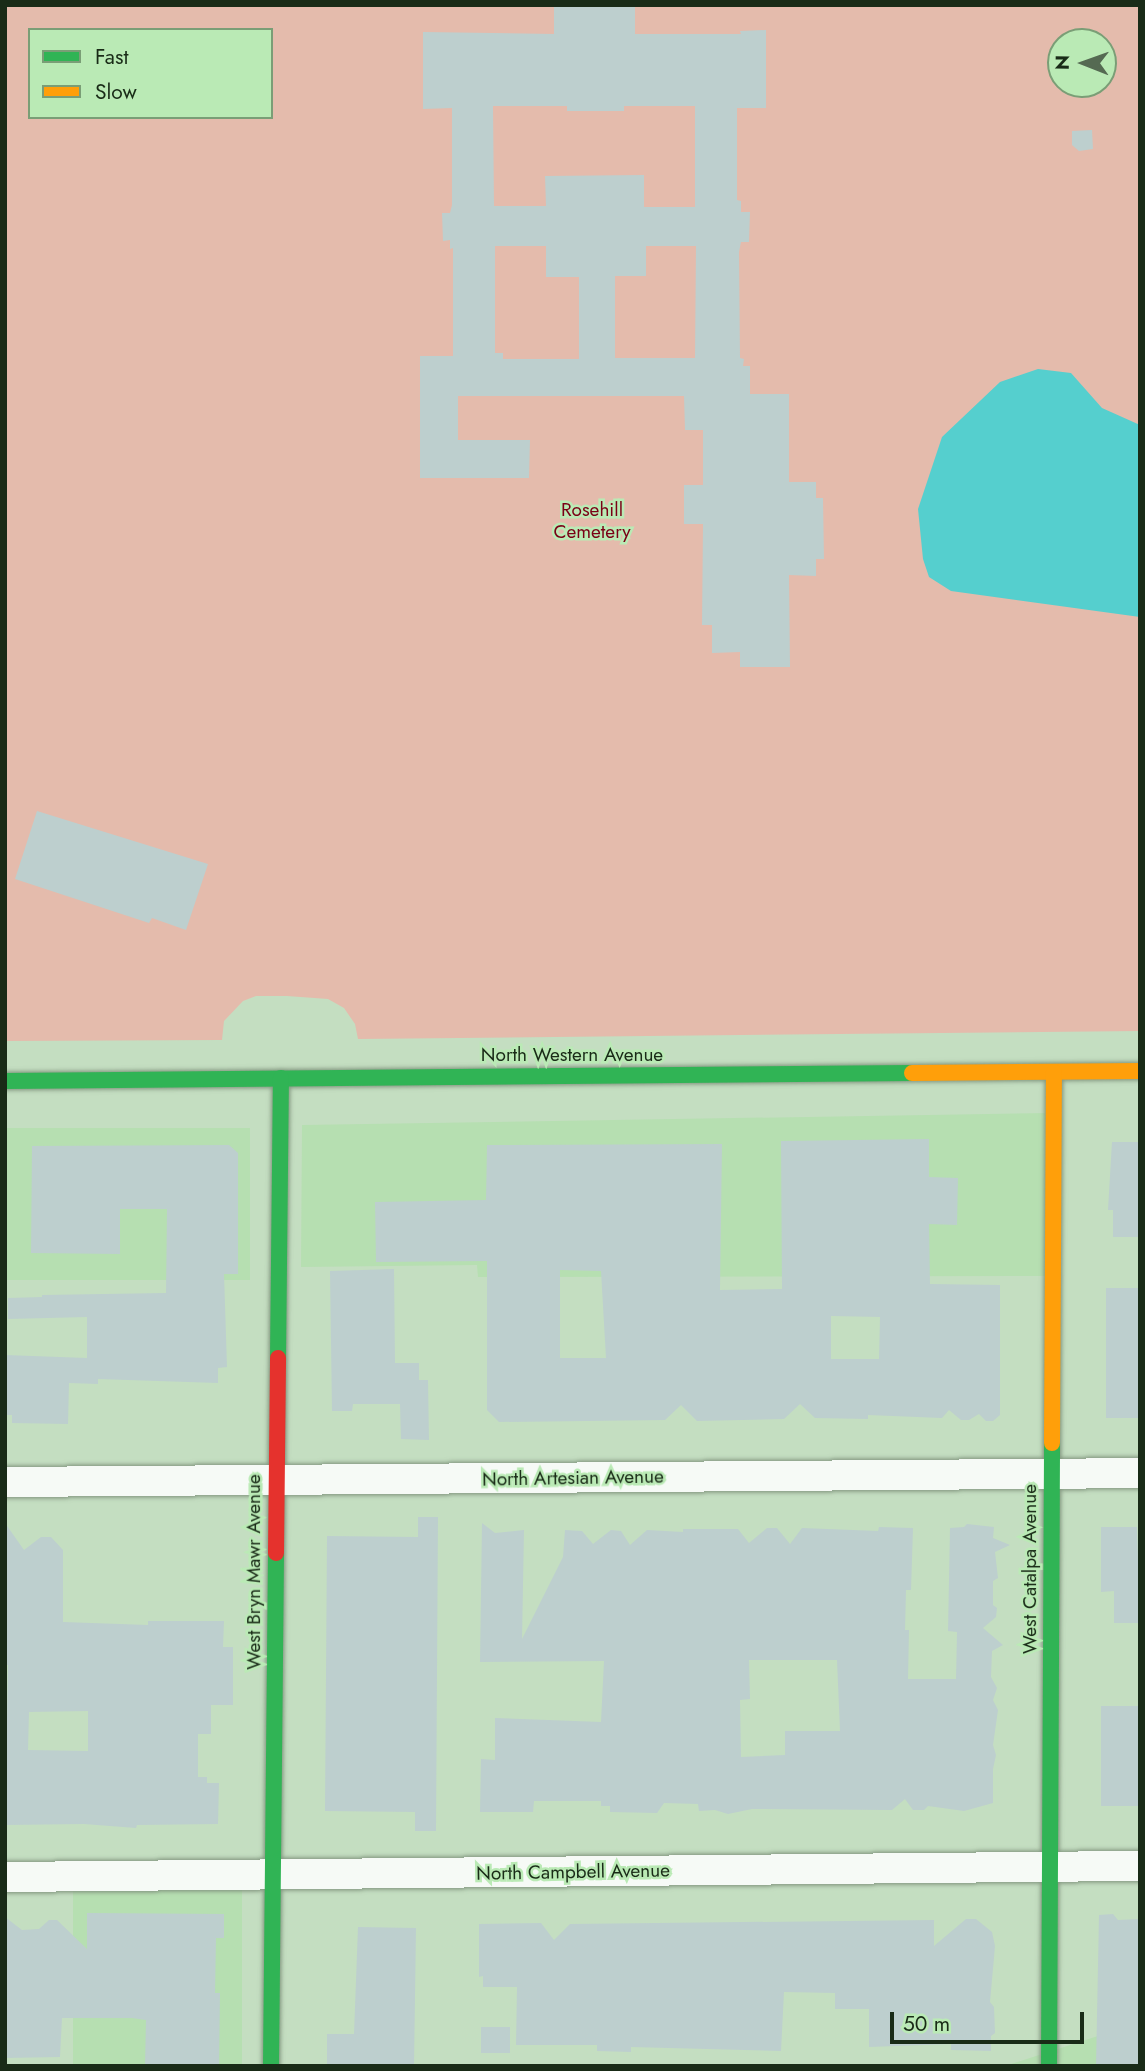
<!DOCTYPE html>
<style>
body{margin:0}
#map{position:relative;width:1145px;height:2071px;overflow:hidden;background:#c4dec1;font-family:Jost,sans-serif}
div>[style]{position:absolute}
.built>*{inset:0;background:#b6dfb1;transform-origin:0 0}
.green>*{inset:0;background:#e4bbac}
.water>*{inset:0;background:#55cfce}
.building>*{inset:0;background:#bdcfce;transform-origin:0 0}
.roads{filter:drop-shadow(0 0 2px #859982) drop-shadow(0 0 2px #859982)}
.street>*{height:30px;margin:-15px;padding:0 15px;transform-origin:15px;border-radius:15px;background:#f6faf6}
.fast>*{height:16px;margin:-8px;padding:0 8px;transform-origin:8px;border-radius:8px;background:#30b455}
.slow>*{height:16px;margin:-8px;padding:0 8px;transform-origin:8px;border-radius:8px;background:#ff9f0a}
.jam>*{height:16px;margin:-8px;padding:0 8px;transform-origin:8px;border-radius:8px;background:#e5322d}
span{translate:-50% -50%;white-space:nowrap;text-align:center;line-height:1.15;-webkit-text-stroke:5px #baeab5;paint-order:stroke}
.park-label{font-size:19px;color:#7a0016}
.street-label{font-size:19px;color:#192b17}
.frame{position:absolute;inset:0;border:7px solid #192b17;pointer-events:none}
.legend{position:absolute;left:28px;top:28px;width:245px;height:91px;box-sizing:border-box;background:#baeab5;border:2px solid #7a9e76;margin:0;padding:9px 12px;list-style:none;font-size:21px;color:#192b17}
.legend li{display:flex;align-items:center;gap:14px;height:35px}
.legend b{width:35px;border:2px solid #7a9e76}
.north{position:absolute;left:1047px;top:28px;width:70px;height:70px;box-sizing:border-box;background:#baeab5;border:2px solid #7a9e76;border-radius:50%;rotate:271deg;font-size:19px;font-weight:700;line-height:28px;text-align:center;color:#192b17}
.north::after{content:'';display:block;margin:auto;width:24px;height:32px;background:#556a52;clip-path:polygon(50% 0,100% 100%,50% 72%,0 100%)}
.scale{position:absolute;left:890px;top:2012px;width:194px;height:32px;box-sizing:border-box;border:4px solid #192b17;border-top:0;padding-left:9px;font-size:21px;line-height:24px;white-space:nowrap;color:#192b17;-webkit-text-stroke:5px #baeab5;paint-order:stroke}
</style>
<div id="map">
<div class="built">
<div style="clip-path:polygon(1051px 1113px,1049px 1276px,478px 1277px,477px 1265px,301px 1267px,302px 1125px)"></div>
<div style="left:250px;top:1128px;width:152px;height:245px;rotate:90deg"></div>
<div style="left:73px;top:1889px;width:169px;height:177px"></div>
<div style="clip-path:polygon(1101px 2035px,1140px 2066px,1005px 2066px)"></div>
</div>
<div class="green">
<div style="clip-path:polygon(evenodd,5px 5px,1140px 5px,1140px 1031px,358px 1039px,355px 1024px,344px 1008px,328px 999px,287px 996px,256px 996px,243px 1001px,224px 1021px,222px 1040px,5px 1041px,5px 5px,30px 30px,271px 30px,271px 117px,30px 117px,30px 30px,5px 5px,1061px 42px,1103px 42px,1103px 84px,1061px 84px,1061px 42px)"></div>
</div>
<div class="water">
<div style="clip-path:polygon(1038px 369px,1071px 373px,1102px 408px,1140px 425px,1140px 617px,951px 591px,929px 577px,923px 559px,918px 509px,942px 437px,1000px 382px)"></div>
</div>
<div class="building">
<div style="clip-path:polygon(evenodd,554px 5px,635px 5px,635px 34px,741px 34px,740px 31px,766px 30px,766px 108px,737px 108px,737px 200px,741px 201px,741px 212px,750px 212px,749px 242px,741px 242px,739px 252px,740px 358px,744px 359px,743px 366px,750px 366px,750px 394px,789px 394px,789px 482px,816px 482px,816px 498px,823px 498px,824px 559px,816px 559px,816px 576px,789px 575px,790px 667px,740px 667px,740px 652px,712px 653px,712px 625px,702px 625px,703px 524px,684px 524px,684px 485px,703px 485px,703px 430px,685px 430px,684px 396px,458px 396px,458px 440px,530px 440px,529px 478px,420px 478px,420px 356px,453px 356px,453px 248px,450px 249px,450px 240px,443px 241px,442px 213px,450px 213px,452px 205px,452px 108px,423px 109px,423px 32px,554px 34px,554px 5px,493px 106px,567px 106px,567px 111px,624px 111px,624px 106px,695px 106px,695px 207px,644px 207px,644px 175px,545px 176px,546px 206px,494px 206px,493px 106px,554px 5px,495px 246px,546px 246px,546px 277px,579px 277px,579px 359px,503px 359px,503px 353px,495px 353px,495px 246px,554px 5px,646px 246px,696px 246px,695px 358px,615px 358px,615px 276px,646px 276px,646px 246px)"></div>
<div style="clip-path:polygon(1092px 130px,1093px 149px,1079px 151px,1072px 145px,1072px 131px)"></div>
<div style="clip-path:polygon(37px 811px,208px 864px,186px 930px,152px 918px,149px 923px,15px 879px)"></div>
<div style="clip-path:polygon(evenodd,929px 1139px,929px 1177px,958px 1178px,957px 1225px,929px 1224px,930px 1284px,1000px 1285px,1000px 1415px,993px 1421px,986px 1421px,979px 1414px,969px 1420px,961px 1420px,949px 1410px,942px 1418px,868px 1415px,868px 1419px,815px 1418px,800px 1404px,784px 1419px,697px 1421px,681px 1405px,665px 1420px,499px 1422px,487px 1410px,487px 1261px,376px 1262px,375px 1202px,486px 1200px,487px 1145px,722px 1144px,720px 1290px,782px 1289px,781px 1141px,929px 1139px,560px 1270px,601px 1271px,606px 1358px,560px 1358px,560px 1270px,929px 1139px,831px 1316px,880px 1317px,879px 1359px,831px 1359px,831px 1316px)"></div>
<div style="clip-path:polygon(1112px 1142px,1140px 1142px,1140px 1237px,1113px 1237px,1113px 1210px,1108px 1210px)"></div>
<div style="clip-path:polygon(229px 1145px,238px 1153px,238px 1274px,224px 1274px,227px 1367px,218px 1368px,218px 1383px,98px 1379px,98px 1384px,69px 1383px,68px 1424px,12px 1423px,12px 1415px,5px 1415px,5px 1355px,87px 1358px,87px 1317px,8px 1319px,8px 1298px,42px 1297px,42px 1295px,166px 1293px,167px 1209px,120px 1209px,120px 1254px,31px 1253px,32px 1146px)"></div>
<div style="clip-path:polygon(394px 1269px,395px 1363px,419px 1363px,419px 1380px,428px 1380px,429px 1440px,401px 1439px,400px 1404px,353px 1404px,352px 1411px,332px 1411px,330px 1271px)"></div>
<div style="left:1106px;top:1288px;width:34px;height:130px"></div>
<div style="clip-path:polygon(418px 1517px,438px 1517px,436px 1831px,415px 1831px,415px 1812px,325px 1811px,327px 1536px,418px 1537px)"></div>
<div style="clip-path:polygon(evenodd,5px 1523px,24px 1550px,41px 1537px,51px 1537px,63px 1550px,63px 1622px,148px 1625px,148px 1621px,224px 1621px,223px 1647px,233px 1647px,233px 1705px,211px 1705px,211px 1734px,198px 1734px,198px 1777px,207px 1777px,207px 1783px,219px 1783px,218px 1824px,137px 1825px,136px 1828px,84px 1824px,5px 1825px,8px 1665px,5px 1665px,5px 1523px,88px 1711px,88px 1751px,28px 1750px,29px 1712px,88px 1711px)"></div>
<div style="clip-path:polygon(evenodd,482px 1523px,495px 1533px,524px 1530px,522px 1639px,563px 1557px,565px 1530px,582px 1531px,593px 1544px,611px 1530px,621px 1531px,630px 1545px,647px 1530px,683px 1532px,683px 1529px,738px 1529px,749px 1543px,767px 1528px,777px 1528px,790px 1544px,802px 1528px,878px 1531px,879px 1527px,913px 1528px,911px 1590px,906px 1590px,905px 1630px,909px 1630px,908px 1679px,956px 1679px,957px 1632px,948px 1631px,950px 1528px,964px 1527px,967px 1524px,994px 1527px,993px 1538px,1010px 1545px,995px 1552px,998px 1578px,993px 1581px,993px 1605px,997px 1608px,996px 1617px,983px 1628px,1003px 1645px,992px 1651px,991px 1677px,997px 1688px,993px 1700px,998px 1710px,993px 1745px,996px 1755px,993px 1769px,993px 1803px,964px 1811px,928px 1806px,924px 1810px,913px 1810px,905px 1799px,892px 1810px,752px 1809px,728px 1814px,715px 1810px,699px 1811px,698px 1804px,664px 1803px,657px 1813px,610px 1812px,610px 1806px,601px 1806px,601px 1801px,534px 1801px,533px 1812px,480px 1812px,481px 1759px,495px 1760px,495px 1718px,601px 1722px,604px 1661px,480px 1662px,482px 1523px,749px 1660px,837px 1660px,840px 1731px,785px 1731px,785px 1755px,741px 1757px,740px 1700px,750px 1699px,749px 1660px)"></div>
<div style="clip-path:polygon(1101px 1527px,1137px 1527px,1140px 1623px,1114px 1623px,1114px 1591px,1101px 1592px)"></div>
<div style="left:1101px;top:1706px;width:39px;height:100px"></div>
<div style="clip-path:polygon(87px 1913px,224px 1914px,224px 1938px,216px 1938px,215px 1993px,220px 1993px,219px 2066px,145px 2066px,146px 2020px,132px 2018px,62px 2018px,60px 2057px,5px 2058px,5px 1917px,22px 1930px,39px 1929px,49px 1920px,57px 1920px,87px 1949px)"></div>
<div style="clip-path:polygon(1113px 1914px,1118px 1920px,1140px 1919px,1140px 2066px,1096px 2066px,1099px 1915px)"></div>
<div style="clip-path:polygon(966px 1919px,976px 1919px,992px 1932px,995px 1946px,990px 2002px,994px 2007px,995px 2033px,991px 2036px,991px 2051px,951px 2050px,951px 2044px,869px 2047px,869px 2009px,835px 2009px,835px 1993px,784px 1992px,781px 2051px,631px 2047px,631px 2052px,597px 2051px,597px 2045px,516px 2045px,517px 1987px,483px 1987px,483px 1976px,479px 1977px,479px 1924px,541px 1923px,554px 1940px,570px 1924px,934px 1920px,934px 1946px)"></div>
<div style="clip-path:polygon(358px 1927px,416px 1928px,414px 2066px,327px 2066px,327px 2034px,354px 2034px)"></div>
<div style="left:510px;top:2027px;width:26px;height:29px;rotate:90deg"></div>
</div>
<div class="roads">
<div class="street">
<div style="left:5px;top:1482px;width:1135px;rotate:-0.45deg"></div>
<div style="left:5px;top:1877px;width:1135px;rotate:-0.56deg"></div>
</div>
<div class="fast">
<div style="left:5px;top:1081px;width:907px;rotate:-0.51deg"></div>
<div style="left:278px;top:1358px;width:280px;rotate:-89.4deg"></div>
<div style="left:271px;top:2066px;width:513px;rotate:-89.44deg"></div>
<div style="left:1049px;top:2066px;width:623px;rotate:-89.72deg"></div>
</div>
<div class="slow">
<div style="left:912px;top:1073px;width:228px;rotate:-0.5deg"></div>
<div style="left:1052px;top:1443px;width:371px;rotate:-89.7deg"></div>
</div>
<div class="jam">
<div style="left:276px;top:1553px;width:195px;rotate:-89.4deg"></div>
</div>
</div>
<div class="park-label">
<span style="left:592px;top:521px">Rosehill<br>Cemetery</span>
</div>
<div class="street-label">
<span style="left:572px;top:1055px">North Western Avenue</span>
<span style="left:573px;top:1478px;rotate:-1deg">North Artesian Avenue</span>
<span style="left:1030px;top:1569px;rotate:-90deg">West Catalpa Avenue</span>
<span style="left:254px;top:1572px;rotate:-90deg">West Bryn Mawr Avenue</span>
<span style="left:573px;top:1872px;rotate:-1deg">North Campbell Avenue</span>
</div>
<div class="frame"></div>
<ul class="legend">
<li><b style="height:9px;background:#30b455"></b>Fast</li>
<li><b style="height:9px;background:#ff9f0a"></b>Slow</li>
</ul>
<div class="north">N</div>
<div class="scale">50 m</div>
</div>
